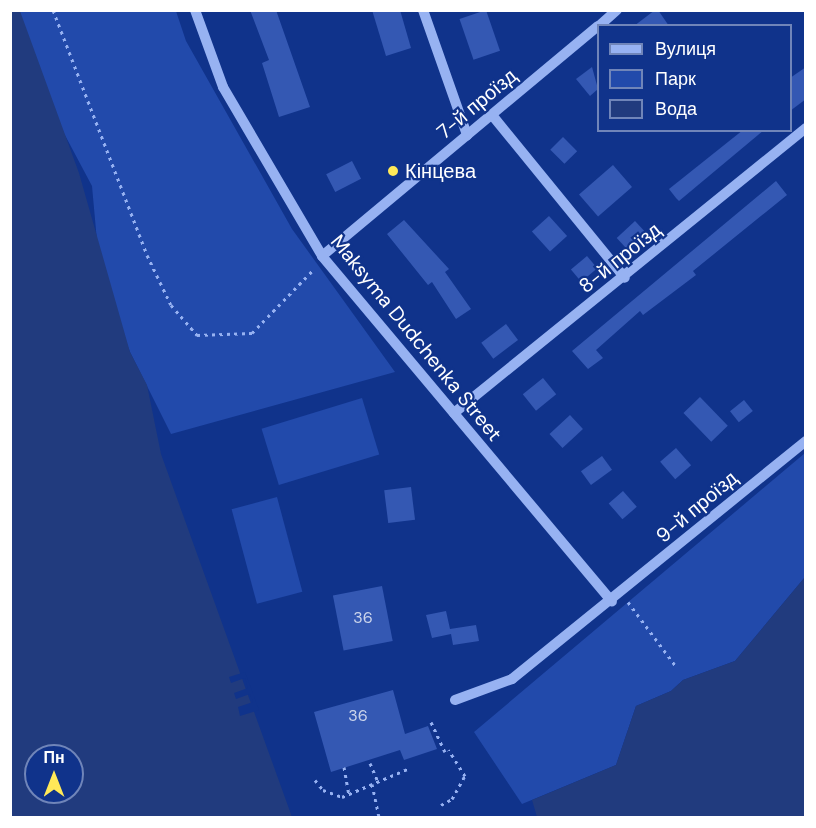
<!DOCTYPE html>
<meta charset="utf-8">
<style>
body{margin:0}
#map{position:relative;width:816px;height:828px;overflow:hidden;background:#10338b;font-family:"DM Sans",sans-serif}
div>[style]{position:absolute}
.green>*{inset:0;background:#224aab;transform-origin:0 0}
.water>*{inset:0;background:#213b7e}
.pier>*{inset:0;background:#10338b}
.building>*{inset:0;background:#3458b3;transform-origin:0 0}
.path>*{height:3px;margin-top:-1.5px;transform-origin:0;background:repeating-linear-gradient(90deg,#97b2f2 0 3px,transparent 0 7.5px)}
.minor>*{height:10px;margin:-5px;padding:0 5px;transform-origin:5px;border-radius:5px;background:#97b2f2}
.dots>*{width:16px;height:16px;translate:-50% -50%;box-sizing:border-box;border:3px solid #10338b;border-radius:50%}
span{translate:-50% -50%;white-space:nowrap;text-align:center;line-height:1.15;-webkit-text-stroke:4.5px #10338b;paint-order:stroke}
.number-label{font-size:16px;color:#ccd5ec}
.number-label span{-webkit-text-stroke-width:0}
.street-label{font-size:20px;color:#fff}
.poi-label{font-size:20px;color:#fff}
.left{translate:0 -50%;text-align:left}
.frame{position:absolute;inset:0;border:12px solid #fff;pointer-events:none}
.legend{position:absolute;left:597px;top:24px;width:195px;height:108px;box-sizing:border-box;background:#10338b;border:2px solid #7085b9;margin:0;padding:8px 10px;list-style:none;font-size:18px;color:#fff}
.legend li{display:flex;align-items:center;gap:12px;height:30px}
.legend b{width:30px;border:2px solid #7085b9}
.north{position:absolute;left:24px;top:744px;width:60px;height:60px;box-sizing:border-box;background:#10338b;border:2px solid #7085b9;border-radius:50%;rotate:0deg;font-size:16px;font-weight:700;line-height:24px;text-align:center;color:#fff}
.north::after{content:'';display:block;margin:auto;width:21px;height:27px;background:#ffe958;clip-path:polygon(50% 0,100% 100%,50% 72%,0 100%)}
</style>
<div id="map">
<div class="green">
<div style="clip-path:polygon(13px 11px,176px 11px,186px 41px,292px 229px,395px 372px,171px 434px,130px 352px,100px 274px,92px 186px,42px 92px)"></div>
<div style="left:362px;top:398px;width:59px;height:105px;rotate:73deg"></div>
<div style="clip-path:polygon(805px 453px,805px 577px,735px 661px,683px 680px,671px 691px,636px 706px,616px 765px,522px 804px,474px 732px)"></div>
<div style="left:277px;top:497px;width:98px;height:47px;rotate:75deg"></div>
</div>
<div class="water">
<div style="clip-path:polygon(evenodd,10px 11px,20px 11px,79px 173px,130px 352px,147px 385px,161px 454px,292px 817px,11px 817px,10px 11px,36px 756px,72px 756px,72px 792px,36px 792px,36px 756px)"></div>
<div style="clip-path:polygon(805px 577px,805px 817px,537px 817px,532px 800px,616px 765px,636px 706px,671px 691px,683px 680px,735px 661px)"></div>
</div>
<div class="pier">
<div style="clip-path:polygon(245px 672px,259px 710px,240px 716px,238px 707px,253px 702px,250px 694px,236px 699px,234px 693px,248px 688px,245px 678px,231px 683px,229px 677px)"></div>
</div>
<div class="building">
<div style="clip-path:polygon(250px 10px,276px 10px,310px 107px,279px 117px,262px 63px,269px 60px)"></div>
<div style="clip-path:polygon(372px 10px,400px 10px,411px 48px,386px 56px)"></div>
<div style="left:486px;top:10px;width:43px;height:28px;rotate:71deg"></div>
<div style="clip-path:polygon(658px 10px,669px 26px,634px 26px,655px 10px)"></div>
<div style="clip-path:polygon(592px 67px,598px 89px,590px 96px,576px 79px)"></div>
<div style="clip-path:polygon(806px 67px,806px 99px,790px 111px,790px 78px)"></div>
<div style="clip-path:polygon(743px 130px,764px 130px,679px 201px,676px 198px,669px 189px)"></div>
<div style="left:563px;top:137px;width:20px;height:18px;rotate:45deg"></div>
<div style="left:352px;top:161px;width:20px;height:29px;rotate:63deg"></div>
<div style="left:613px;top:165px;width:29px;height:45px;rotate:49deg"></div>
<div style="clip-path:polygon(776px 181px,787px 195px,693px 271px,696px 275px,643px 315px,640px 311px,596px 350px,603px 358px,588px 369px,572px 351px)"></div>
<div style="left:549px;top:216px;width:27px;height:23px;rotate:48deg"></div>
<div style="clip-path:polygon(404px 220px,449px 269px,445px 272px,471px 309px,456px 319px,432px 282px,428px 285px,387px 234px)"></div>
<div style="left:635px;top:221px;width:16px;height:25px;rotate:47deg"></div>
<div style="left:587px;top:256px;width:16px;height:21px;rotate:50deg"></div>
<div style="left:506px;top:324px;width:20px;height:31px;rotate:53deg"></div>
<div style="left:543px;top:378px;width:21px;height:26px;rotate:51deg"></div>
<div style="left:700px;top:397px;width:40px;height:23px;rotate:46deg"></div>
<div style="left:744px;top:400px;width:14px;height:18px;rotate:51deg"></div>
<div style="left:570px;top:415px;width:19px;height:28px;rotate:47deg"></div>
<div style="left:676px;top:448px;width:23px;height:21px;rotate:49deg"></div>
<div style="left:602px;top:456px;width:17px;height:26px;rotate:54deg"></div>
<div style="left:411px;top:487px;width:33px;height:27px;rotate:83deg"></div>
<div style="left:623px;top:491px;width:21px;height:19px;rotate:49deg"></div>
<div style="left:382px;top:586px;width:56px;height:50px;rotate:79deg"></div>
<div style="clip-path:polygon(446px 611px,450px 629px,476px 625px,479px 641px,453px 645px,451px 634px,432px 638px,426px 615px)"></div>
<div style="clip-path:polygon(393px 690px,405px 734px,428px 726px,437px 749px,404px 760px,400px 750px,331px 772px,314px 712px)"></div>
</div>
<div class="path">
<div style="left:53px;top:10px;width:262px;rotate:69deg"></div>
<div style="left:147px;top:255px;width:55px;rotate:64.4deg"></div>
<div style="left:171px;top:305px;width:40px;rotate:49deg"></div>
<div style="left:197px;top:335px;width:55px;rotate:-2.1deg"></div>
<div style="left:252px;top:333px;width:89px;rotate:-45.9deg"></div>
<div style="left:628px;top:602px;width:79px;rotate:53.3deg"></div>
<div style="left:431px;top:722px;width:33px;rotate:65deg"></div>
<div style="left:370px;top:763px;width:21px;rotate:67deg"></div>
<div style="left:344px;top:767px;width:27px;rotate:80deg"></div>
<div style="left:315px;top:780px;width:13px;rotate:51deg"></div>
<div style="left:323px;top:790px;width:20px;rotate:20deg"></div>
<div style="left:342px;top:797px;width:74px;rotate:-23.1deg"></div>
<div style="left:372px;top:784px;width:35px;rotate:78deg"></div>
<div style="left:441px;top:805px;width:13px;rotate:-29deg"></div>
<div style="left:452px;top:799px;width:26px;rotate:-61deg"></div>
<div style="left:465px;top:776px;width:31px;rotate:-122deg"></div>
</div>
<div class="minor">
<div style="left:195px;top:10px;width:82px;rotate:70deg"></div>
<div style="left:223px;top:87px;width:196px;rotate:59.6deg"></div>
<div style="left:322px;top:256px;width:451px;rotate:50deg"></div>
<div style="left:423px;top:10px;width:133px;rotate:70.6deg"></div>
<div style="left:599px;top:26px;width:24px;rotate:-42deg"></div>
<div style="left:492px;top:115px;width:210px;rotate:50.8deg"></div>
<div style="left:322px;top:256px;width:359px;rotate:-39.8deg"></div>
<div style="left:454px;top:413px;width:453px;rotate:-39deg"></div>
<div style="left:455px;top:700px;width:61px;rotate:-20.2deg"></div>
<div style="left:512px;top:679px;width:378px;rotate:-39deg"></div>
</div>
<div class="dots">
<div style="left:393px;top:171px;background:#ffe958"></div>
</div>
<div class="number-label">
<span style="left:363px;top:618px">36</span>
<span style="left:358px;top:716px">36</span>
</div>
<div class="street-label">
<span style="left:477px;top:104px;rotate:-40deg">7-й проїзд</span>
<span style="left:620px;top:258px;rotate:-39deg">8-й проїзд</span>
<span style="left:416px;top:338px;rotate:51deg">Maksyma Dudchenka Street</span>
<span style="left:697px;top:507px;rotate:-40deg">9-й проїзд</span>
</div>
<div class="poi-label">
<span class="left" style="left:405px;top:171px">Кінцева</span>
</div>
<div class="frame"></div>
<ul class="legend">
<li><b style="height:8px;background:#97b2f2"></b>Вулиця</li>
<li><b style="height:16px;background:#224aab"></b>Парк</li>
<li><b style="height:16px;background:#213b7e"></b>Вода</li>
</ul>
<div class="north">Пн</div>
</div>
